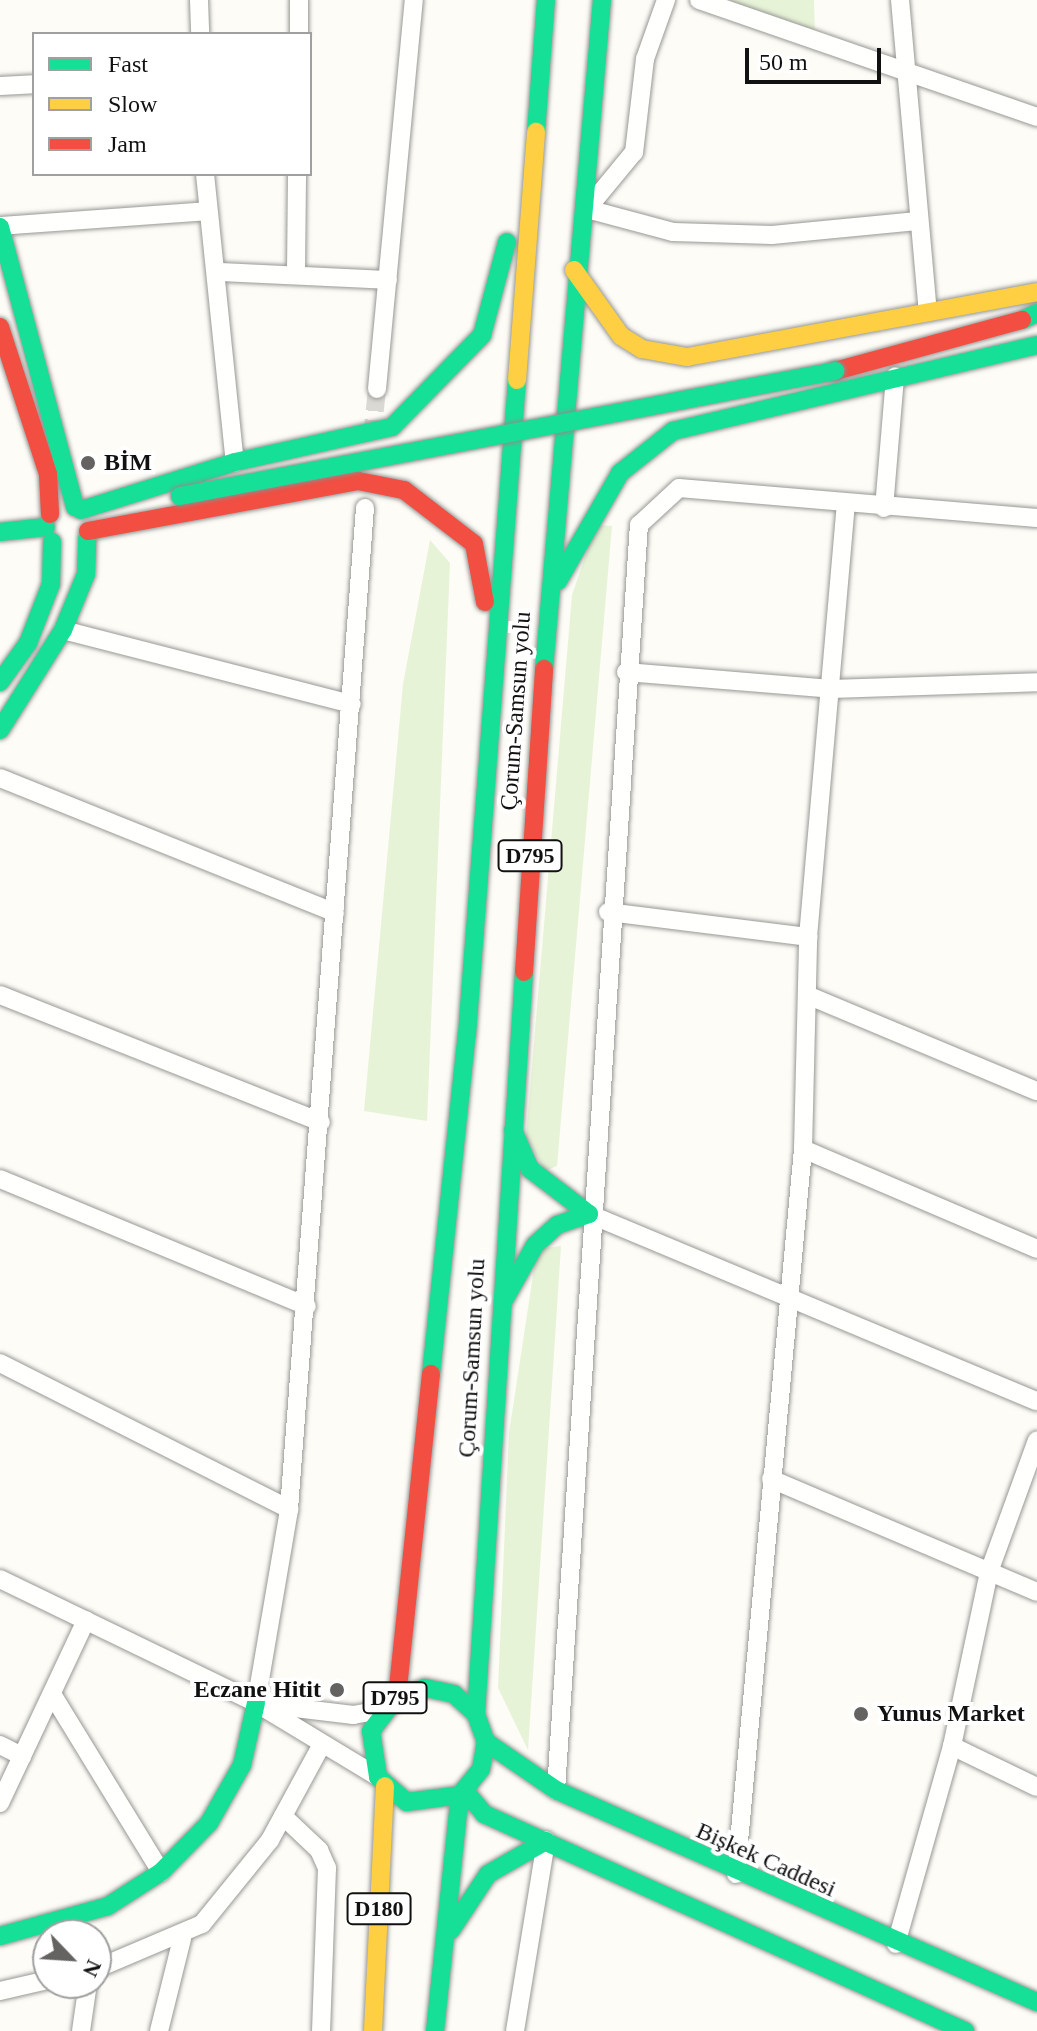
<!DOCTYPE html>
<meta charset="utf-8">
<style>
body{margin:0}
#map{position:relative;width:1037px;height:2031px;overflow:hidden;background:#fdfcf7;font-family:Georgia,serif}
div>[style]{position:absolute}
.green>*{inset:0;background:#e7f3d7}
.street-tunnel>*{height:18px;margin-top:-9px;transform-origin:0;background:repeating-linear-gradient(90deg,#dad9d4 0 18px,transparent 0 27px)}
.roads{filter:drop-shadow(0 0 2px #979795) drop-shadow(0 0 2px #979795)}
.street>*{height:18px;margin:-9px;padding:0 9px;transform-origin:9px;border-radius:9px;background:#fffffe}
.fast>*{height:18px;margin:-9px;padding:0 9px;transform-origin:9px;border-radius:9px;background:#16e098}
.slow>*{height:18px;margin:-9px;padding:0 9px;transform-origin:9px;border-radius:9px;background:#ffcf43}
.jam>*{height:18px;margin:-9px;padding:0 9px;transform-origin:9px;border-radius:9px;background:#f24e42}
.bridges{filter:drop-shadow(0 0 2px #8e8d8b) drop-shadow(0 0 2px #8e8d8b)}
.fast-bridge>*{height:18px;margin:-9px;padding:0 9px;transform-origin:9px;border-radius:9px;background:#16e098}
.dots>*{width:22px;height:22px;translate:-50% -50%;box-sizing:border-box;border:4px solid #fff;border-radius:50%}
span{translate:-50% -50%;white-space:nowrap;text-align:center;line-height:1.15;-webkit-text-stroke:8px #fff;paint-order:stroke}
.shield-label span{padding:2px 6px;background:#fff;border:2px solid;border-radius:6px;-webkit-text-stroke-width:0}
.shield-label{font-size:22px;color:#111;font-weight:700}
.poi-label{font-size:24px;color:#111;font-weight:700}
.left{translate:0 -50%;text-align:left}
.right{translate:-100% -50%;text-align:right}
.street-label{font-size:24px;color:#111}
.legend{position:absolute;left:32px;top:32px;width:280px;height:144px;box-sizing:border-box;background:#fff;border:2px solid #a0a0a0;margin:0;padding:10px 14px;list-style:none;font-size:24px;color:#111}
.legend li{display:flex;align-items:center;gap:16px;height:40px}
.legend b{width:40px;border:2px solid #a0a0a0}
.north{position:absolute;left:32px;top:1919px;width:80px;height:80px;box-sizing:border-box;background:#fff;border:2px solid #a0a0a0;border-radius:50%;rotate:115deg;font-size:22px;font-weight:700;line-height:32px;text-align:center;color:#111}
.north::after{content:'';display:block;margin:auto;width:28px;height:36px;background:#646362;clip-path:polygon(50% 0,100% 100%,50% 72%,0 100%)}
.scale{position:absolute;left:745px;top:48px;width:136px;height:36px;box-sizing:border-box;border:4px solid #111;border-top:0;padding-left:10px;font-size:24px;line-height:28px;white-space:nowrap;color:#111;-webkit-text-stroke:6px #fff;paint-order:stroke}
</style>
<div id="map">
<div class="green">
<div style="clip-path:polygon(725px 0,814px 0,815px 33px)"></div>
<div style="clip-path:polygon(596px 525px,612px 526px,557px 1166px,545px 1171px,526px 1137px,572px 595px)"></div>
<div style="clip-path:polygon(430px 540px,450px 563px,427px 1121px,364px 1111px,403px 684px)"></div>
<div style="clip-path:polygon(561px 1246px,528px 1750px,498px 1688px,509px 1433px,537px 1249px)"></div>
</div>
<div class="street-tunnel">
<div style="left:372px;top:438px;width:49px;rotate:-84.2deg"></div>
</div>
<div class="roads">
<div class="street">
<div style="left:199px;top:0;width:34px;rotate:88deg"></div>
<div style="left:666px;top:0;width:63px;rotate:109.6deg"></div>
<div style="left:645px;top:59px;width:94px;rotate:96.7deg"></div>
<div style="left:634px;top:152px;width:74px;rotate:129.5deg"></div>
<div style="left:587px;top:209px;width:89px;rotate:15deg"></div>
<div style="left:673px;top:232px;width:99px;rotate:1.7deg"></div>
<div style="left:772px;top:235px;width:146px;rotate:-5.5deg"></div>
<div style="left:699px;top:0;width:358px;rotate:19.1deg"></div>
<div style="left:900px;top:0;width:312px;rotate:84.9deg"></div>
<div style="left:299px;top:34px;width:34px;rotate:-90deg"></div>
<div style="left:0;top:86px;width:34px;rotate:-3deg"></div>
<div style="left:205px;top:174px;width:290px;rotate:84.1deg"></div>
<div style="left:0;top:226px;width:208px;rotate:-4.1deg"></div>
<div style="left:219px;top:272px;width:169px;rotate:2.7deg"></div>
<div style="left:296px;top:272px;width:98px;rotate:-89.4deg"></div>
<div style="left:377px;top:389px;width:391px;rotate:-84.6deg"></div>
<div style="left:884px;top:508px;width:132px;rotate:-85.2deg"></div>
<div style="left:63px;top:630px;width:298px;rotate:14.4deg"></div>
<div style="left:626px;top:672px;width:206px;rotate:4.7deg"></div>
<div style="left:831px;top:689px;width:206px;rotate:-1.9deg"></div>
<div style="left:0;top:778px;width:361px;rotate:21.9deg"></div>
<div style="left:608px;top:912px;width:202px;rotate:7.1deg"></div>
<div style="left:0;top:995px;width:345px;rotate:21.6deg"></div>
<div style="left:807px;top:995px;width:249px;rotate:22.7deg"></div>
<div style="left:803px;top:1149px;width:254px;rotate:23.1deg"></div>
<div style="left:0;top:1179px;width:332px;rotate:22.5deg"></div>
<div style="left:589px;top:1214px;width:485px;rotate:22.7deg"></div>
<div style="left:0;top:1363px;width:324px;rotate:26.8deg"></div>
<div style="left:771px;top:1479px;width:289px;rotate:23deg"></div>
<div style="left:0;top:1579px;width:284px;rotate:25.8deg"></div>
<div style="left:256px;top:1703px;width:143px;rotate:31.2deg"></div>
<div style="left:52px;top:1694px;width:209px;rotate:58.5deg"></div>
<div style="left:256px;top:1703px;width:197px;rotate:-80.3deg"></div>
<div style="left:289px;top:1509px;width:1004px;rotate:-85.66deg"></div>
<div style="left:262px;top:1704px;width:92px;rotate:6.9deg"></div>
<div style="left:353px;top:1715px;width:29px;rotate:-10deg"></div>
<div style="left:0;top:1745px;width:25px;rotate:27deg"></div>
<div style="left:952px;top:1746px;width:94px;rotate:25.8deg"></div>
<div style="left:556px;top:1790px;width:1268px;rotate:-86.25deg"></div>
<div style="left:639px;top:525px;width:54px;rotate:-42.8deg"></div>
<div style="left:679px;top:488px;width:359px;rotate:4.8deg"></div>
<div style="left:0;top:1803px;width:202px;rotate:-64.8deg"></div>
<div style="left:283px;top:1816px;width:50px;rotate:43.4deg"></div>
<div style="left:319px;top:1850px;width:20px;rotate:66deg"></div>
<div style="left:327px;top:1868px;width:163px;rotate:92.1deg"></div>
<div style="left:736px;top:1874px;width:728px;rotate:-84.72deg"></div>
<div style="left:803px;top:1149px;width:212px;rotate:-88.6deg"></div>
<div style="left:808px;top:937px;width:433px;rotate:-85deg"></div>
<div style="left:896px;top:1944px;width:206px;rotate:-74.2deg"></div>
<div style="left:952px;top:1746px;width:178px;rotate:-78deg"></div>
<div style="left:989px;top:1572px;width:140px;rotate:-70deg"></div>
<div style="left:96px;top:1969px;width:115px;rotate:-23deg"></div>
<div style="left:202px;top:1924px;width:108px;rotate:-51deg"></div>
<div style="left:270px;top:1840px;width:107px;rotate:-61.5deg"></div>
<div style="left:0;top:1991px;width:49px;rotate:-12.9deg"></div>
<div style="left:81px;top:2031px;width:49px;rotate:-81.7deg"></div>
<div style="left:159px;top:2031px;width:95px;rotate:-76deg"></div>
<div style="left:515px;top:2031px;width:193px;rotate:-80.7deg"></div>
</div>
<div class="fast">
<div style="left:536px;top:132px;width:132px;rotate:-85.7deg"></div>
<div style="left:0;top:227px;width:290px;rotate:75deg"></div>
<div style="left:1022px;top:320px;width:17px;rotate:-25deg"></div>
<div style="left:81px;top:510px;width:161px;rotate:-17.3deg"></div>
<div style="left:235px;top:462px;width:161px;rotate:-12.6deg"></div>
<div style="left:392px;top:427px;width:129px;rotate:-45.6deg"></div>
<div style="left:482px;top:335px;width:96px;rotate:-75deg"></div>
<div style="left:0;top:532px;width:46px;rotate:-6.2deg"></div>
<div style="left:558px;top:581px;width:125px;rotate:-60.1deg"></div>
<div style="left:620px;top:473px;width:68px;rotate:-38.4deg"></div>
<div style="left:673px;top:431px;width:374px;rotate:-13.3deg"></div>
<div style="left:544px;top:669px;width:672px;rotate:-85.05deg"></div>
<div style="left:0;top:682px;width:48px;rotate:-54.3deg"></div>
<div style="left:28px;top:643px;width:63px;rotate:-68.7deg"></div>
<div style="left:51px;top:584px;width:42px;rotate:-88.6deg"></div>
<div style="left:0;top:730px;width:118px;rotate:-57.8deg"></div>
<div style="left:63px;top:630px;width:61px;rotate:-67.7deg"></div>
<div style="left:86px;top:574px;width:37px;rotate:-88deg"></div>
<div style="left:513px;top:1130px;width:43px;rotate:66.4deg"></div>
<div style="left:530px;top:1169px;width:74px;rotate:37.3deg"></div>
<div style="left:503px;top:1302px;width:65px;rotate:-60.7deg"></div>
<div style="left:535px;top:1245px;width:30px;rotate:-42deg"></div>
<div style="left:557px;top:1225px;width:34px;rotate:-19deg"></div>
<div style="left:431px;top:1374px;width:342px;rotate:-84deg"></div>
<div style="left:467px;top:1034px;width:656px;rotate:-85.63deg"></div>
<div style="left:476px;top:1714px;width:744px;rotate:-86.3deg"></div>
<div style="left:486px;top:1742px;width:85px;rotate:34.4deg"></div>
<div style="left:556px;top:1790px;width:526px;rotate:23.79deg"></div>
<div style="left:465px;top:1791px;width:30px;rotate:50deg"></div>
<div style="left:484px;top:1814px;width:528px;rotate:24.28deg"></div>
<div style="left:451px;top:1930px;width:67px;rotate:-56.5deg"></div>
<div style="left:488px;top:1874px;width:67px;rotate:-29.6deg"></div>
<div style="left:0;top:1936px;width:112px;rotate:-15.5deg"></div>
<div style="left:108px;top:1906px;width:63px;rotate:-32.7deg"></div>
<div style="left:161px;top:1872px;width:69px;rotate:-45.6deg"></div>
<div style="left:209px;top:1823px;width:67px;rotate:-60.4deg"></div>
<div style="left:242px;top:1765px;width:64px;rotate:-77.3deg"></div>
<div style="left:435px;top:2031px;width:237px;rotate:-84deg"></div>
<div style="left:460px;top:1795px;width:33px;rotate:-51deg"></div>
<div style="left:481px;top:1769px;width:27px;rotate:-80deg"></div>
<div style="left:486px;top:1742px;width:30px;rotate:-110deg"></div>
<div style="left:476px;top:1714px;width:30px;rotate:-138deg"></div>
<div style="left:454px;top:1694px;width:30px;rotate:-168deg"></div>
<div style="left:425px;top:1688px;width:29px;rotate:162deg"></div>
<div style="left:397px;top:1697px;width:43px;rotate:127.4deg"></div>
<div style="left:371px;top:1731px;width:47px;rotate:81.3deg"></div>
<div style="left:378px;top:1777px;width:38px;rotate:41deg"></div>
<div style="left:407px;top:1802px;width:53px;rotate:-7.5deg"></div>
</div>
<div class="slow">
<div style="left:574px;top:270px;width:81px;rotate:54.5deg"></div>
<div style="left:621px;top:336px;width:25px;rotate:32deg"></div>
<div style="left:642px;top:349px;width:46px;rotate:10.1deg"></div>
<div style="left:687px;top:357px;width:356px;rotate:-10.5deg"></div>
<div style="left:517px;top:380px;width:249px;rotate:-85.6deg"></div>
<div style="left:373px;top:2031px;width:245px;rotate:-87.2deg"></div>
</div>
<div class="jam">
<div style="left:0;top:327px;width:155px;rotate:71.9deg"></div>
<div style="left:48px;top:474px;width:40px;rotate:87.1deg"></div>
<div style="left:835px;top:371px;width:194px;rotate:-15.3deg"></div>
<div style="left:88px;top:531px;width:275px;rotate:-10.5deg"></div>
<div style="left:358px;top:481px;width:47px;rotate:11.1deg"></div>
<div style="left:404px;top:490px;width:88px;rotate:37.6deg"></div>
<div style="left:474px;top:544px;width:59px;rotate:79.3deg"></div>
<div style="left:524px;top:972px;width:304px;rotate:-86.2deg"></div>
<div style="left:397px;top:1697px;width:325px;rotate:-84deg"></div>
</div>
</div>
<div class="bridges">
<div class="fast-bridge">
<div style="left:180px;top:496px;width:667px;rotate:-10.8deg"></div>
</div>
</div>
<div class="dots">
<div style="left:88px;top:463px;background:#646362"></div>
<div style="left:337px;top:1690px;background:#646362"></div>
<div style="left:861px;top:1714px;background:#646362"></div>
</div>
<div class="shield-label">
<span style="left:530px;top:856px">D795</span>
<span style="left:395px;top:1698px">D795</span>
<span style="left:379px;top:1909px">D180</span>
</div>
<div class="poi-label">
<span class="left" style="left:104px;top:463px">BİM</span>
<span class="right" style="left:321px;top:1690px">Eczane Hitit</span>
<span class="left" style="left:877px;top:1714px">Yunus Market</span>
</div>
<div class="street-label">
<span style="left:516px;top:711px;rotate:-86deg">Çorum-Samsun yolu</span>
<span style="left:472px;top:1358px;rotate:-87deg">Çorum-Samsun yolu</span>
<span style="left:766px;top:1860px;rotate:24deg">Bişkek Caddesi</span>
</div>
<ul class="legend">
<li><b style="height:10px;background:#16e098"></b>Fast</li>
<li><b style="height:10px;background:#ffcf43"></b>Slow</li>
<li><b style="height:10px;background:#f24e42"></b>Jam</li>
</ul>
<div class="north">N</div>
<div class="scale">50 m</div>
</div>
